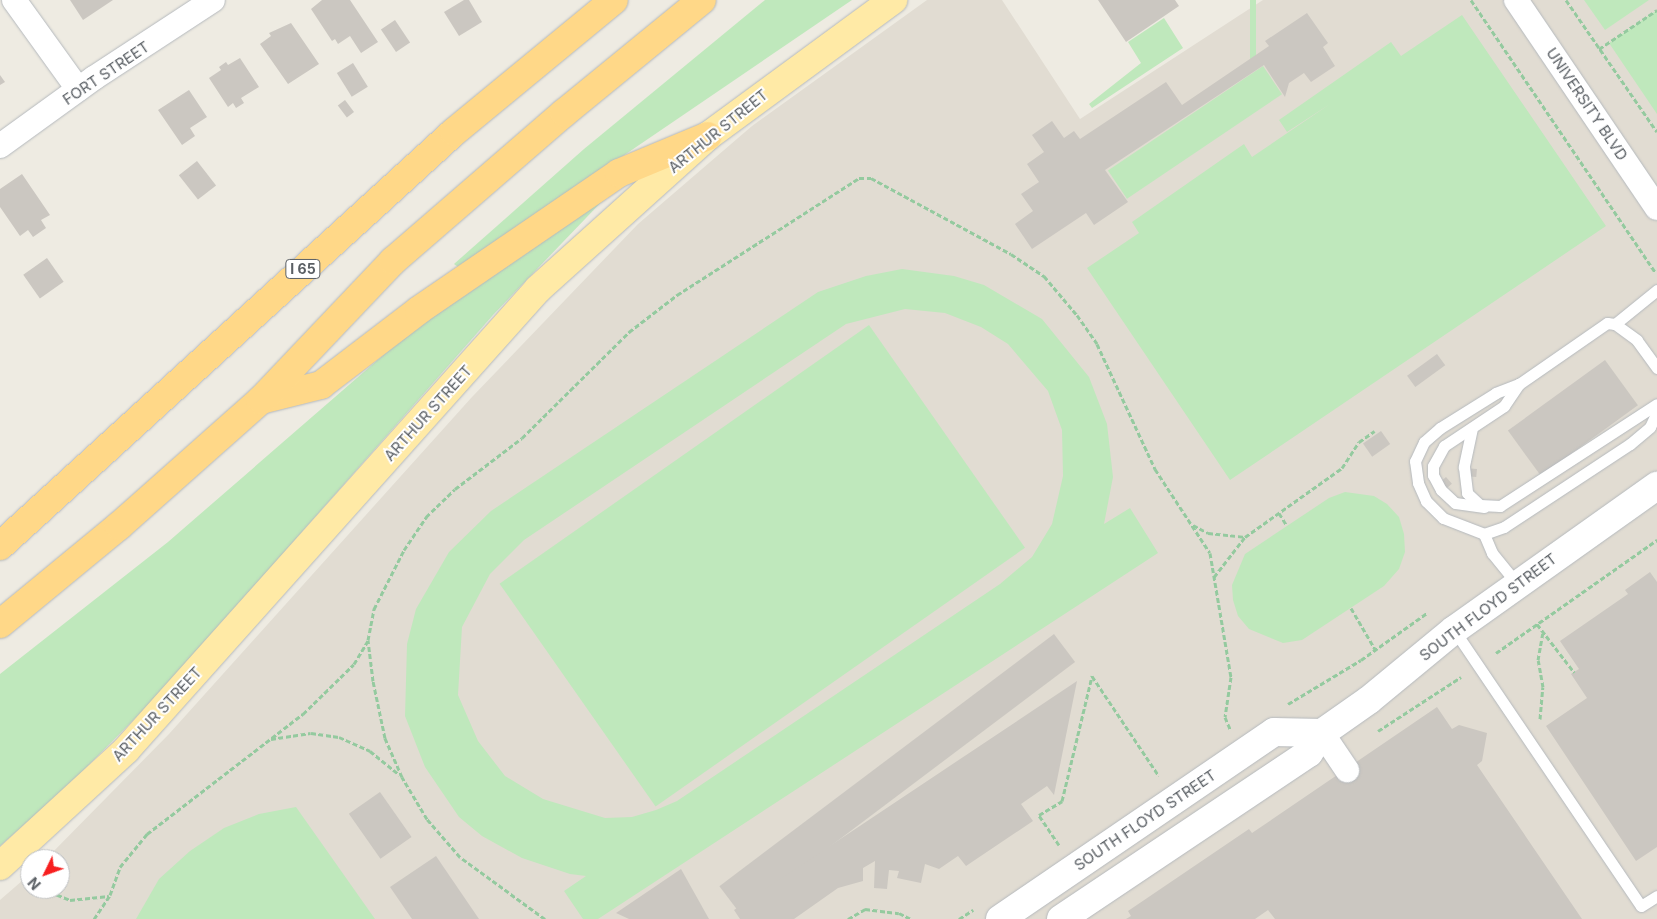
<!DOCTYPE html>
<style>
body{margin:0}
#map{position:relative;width:1657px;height:919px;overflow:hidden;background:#eeebe2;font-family:Inter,sans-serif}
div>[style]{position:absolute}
.education>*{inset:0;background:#e1dcd2}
.green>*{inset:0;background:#bfe8bc;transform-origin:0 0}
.building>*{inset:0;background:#cbc7c1;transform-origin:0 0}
.path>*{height:3px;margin-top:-1.5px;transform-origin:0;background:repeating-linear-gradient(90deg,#94ca9f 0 5px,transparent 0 7.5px)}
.roads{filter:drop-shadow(0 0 1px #b5b9bd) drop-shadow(0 0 1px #b5b9bd)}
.service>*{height:11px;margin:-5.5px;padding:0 5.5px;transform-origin:5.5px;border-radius:5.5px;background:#fff}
.minor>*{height:24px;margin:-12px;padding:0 12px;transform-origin:12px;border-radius:12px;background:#fff}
.tertiary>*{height:28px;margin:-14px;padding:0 14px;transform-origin:14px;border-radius:14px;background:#fff}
.primary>*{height:28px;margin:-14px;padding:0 14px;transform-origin:14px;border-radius:14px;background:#ffeaa6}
.motorway>*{height:28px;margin:-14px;padding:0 14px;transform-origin:14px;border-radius:14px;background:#ffd888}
span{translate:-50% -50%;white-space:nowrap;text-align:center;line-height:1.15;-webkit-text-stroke:4px #fff;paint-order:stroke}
.shield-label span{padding:1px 4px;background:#fff;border:1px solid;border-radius:4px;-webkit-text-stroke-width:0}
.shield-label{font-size:14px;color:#5a5f64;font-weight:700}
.street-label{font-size:15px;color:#5a5f64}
.north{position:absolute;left:20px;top:849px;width:50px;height:50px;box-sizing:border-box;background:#fff;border:1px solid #bdbfc1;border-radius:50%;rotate:228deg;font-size:14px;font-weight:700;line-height:20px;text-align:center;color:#5a5f64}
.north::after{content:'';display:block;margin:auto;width:18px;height:22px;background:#f71f1f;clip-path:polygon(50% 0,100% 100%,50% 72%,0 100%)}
</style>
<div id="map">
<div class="education">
<div style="clip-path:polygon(927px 0,1002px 0,1080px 119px,1263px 0,1657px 0,1657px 919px,0 919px,0 900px,30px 874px,30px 889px,60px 889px,60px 859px,46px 859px,169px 734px,472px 397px,638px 224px,752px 126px)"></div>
</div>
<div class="green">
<div style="clip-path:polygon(765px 0,852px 0,470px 260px,458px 267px,454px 264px,584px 149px)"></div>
<div style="left:1250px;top:0;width:6px;height:66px"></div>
<div style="clip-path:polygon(1584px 0,1649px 0,1605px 30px)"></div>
<div style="clip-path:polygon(1657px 10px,1657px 114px,1609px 43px)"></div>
<div style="clip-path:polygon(1462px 15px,1606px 226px,1230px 480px,1087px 268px,1139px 233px,1132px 222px,1244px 144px,1252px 157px,1330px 104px,1287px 132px,1279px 120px,1391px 42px,1401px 56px)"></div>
<div style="clip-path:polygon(1164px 18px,1183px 48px,1092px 108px,1089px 104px,1141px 63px,1128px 42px)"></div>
<div style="left:1263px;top:66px;width:34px;height:187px;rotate:56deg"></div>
<div style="clip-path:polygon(609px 194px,493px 315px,161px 692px,65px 789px,0 846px,0 674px,168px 542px,410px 332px)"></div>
<div style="clip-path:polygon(evenodd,902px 269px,954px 276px,984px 285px,1042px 319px,1089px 377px,1107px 424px,1113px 477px,1104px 524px,1130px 508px,1158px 553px,598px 919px,583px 919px,564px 891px,586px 876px,570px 874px,522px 858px,482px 836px,459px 817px,425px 767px,405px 716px,407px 644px,416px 609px,449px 552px,491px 511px,818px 292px,866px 276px,902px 269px,905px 309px,945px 313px,981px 327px,1008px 344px,1048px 391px,1062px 430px,1063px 476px,1052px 524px,1032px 557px,1000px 584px,677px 801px,656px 810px,632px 817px,605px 818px,543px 799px,505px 776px,478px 741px,458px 695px,462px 627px,490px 574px,524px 540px,846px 324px,905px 309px)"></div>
<div style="left:869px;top:325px;width:272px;height:451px;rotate:55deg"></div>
<div style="clip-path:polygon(1345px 492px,1374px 496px,1387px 504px,1399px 517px,1404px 534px,1405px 552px,1399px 569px,1384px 586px,1302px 640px,1283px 643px,1249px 629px,1238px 616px,1233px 600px,1232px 585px,1245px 554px,1329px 498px)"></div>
<div style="clip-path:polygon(296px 807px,375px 919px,136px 919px,159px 879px,190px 851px,224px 828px,259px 814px)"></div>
</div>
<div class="building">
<div style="clip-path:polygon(70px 0,113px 0,83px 20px)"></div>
<div style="clip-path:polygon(322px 0,350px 0,378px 42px,361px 53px,350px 36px,338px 44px,335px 39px,332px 41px,311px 9px)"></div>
<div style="clip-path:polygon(464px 0,469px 0,482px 22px,459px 36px,444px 12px)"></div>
<div style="clip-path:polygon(1098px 0,1175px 0,1179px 6px,1126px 42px)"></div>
<div style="clip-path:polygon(1307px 13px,1328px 43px,1323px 47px,1335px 66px,1311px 82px,1304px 73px,1289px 83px,1285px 97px,1264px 65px,1105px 170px,1128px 202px,1094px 225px,1086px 213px,1032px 249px,1015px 224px,1033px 211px,1021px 194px,1039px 182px,1027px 164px,1044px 152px,1032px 135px,1052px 121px,1064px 138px,1074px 131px,1080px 139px,1166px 82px,1182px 105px,1269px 46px,1265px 41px)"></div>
<div style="left:395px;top:20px;width:27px;height:17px;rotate:56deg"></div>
<div style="clip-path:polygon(291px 23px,319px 64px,288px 84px,260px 44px,271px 36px,269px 33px)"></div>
<div style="clip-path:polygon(240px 58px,259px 87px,241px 98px,244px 103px,236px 108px,233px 103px,228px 107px,209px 78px,221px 70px,219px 67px,226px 62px,228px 65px)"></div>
<div style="left:353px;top:63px;width:28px;height:19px;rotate:58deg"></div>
<div style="clip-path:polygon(0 75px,5px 82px,0 85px)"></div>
<div style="clip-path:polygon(189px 90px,207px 117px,190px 128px,195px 136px,182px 145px,158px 110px)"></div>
<div style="left:345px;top:100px;width:15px;height:9px;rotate:53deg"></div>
<div style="left:197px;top:161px;width:31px;height:23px;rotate:52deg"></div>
<div style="clip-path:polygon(22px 174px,50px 215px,41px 220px,46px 228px,33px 237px,28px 230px,20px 236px,0 207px,0 189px)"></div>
<div style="left:47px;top:258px;width:29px;height:29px;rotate:55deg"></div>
<div style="left:1437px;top:354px;width:14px;height:37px;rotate:54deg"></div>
<div style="left:1605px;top:360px;width:56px;height:120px;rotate:54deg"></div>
<div style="left:1381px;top:431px;width:16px;height:22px;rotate:55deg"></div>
<div style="left:1465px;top:468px;width:12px;height:8px;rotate:5deg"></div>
<div style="left:1446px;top:477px;width:9px;height:13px;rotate:49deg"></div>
<div style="clip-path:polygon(1650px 572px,1657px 582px,1657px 847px,1636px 861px,1546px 726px,1587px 698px,1571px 674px,1579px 669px,1560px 641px,1628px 594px,1625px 590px)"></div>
<div style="left:1054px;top:634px;width:35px;height:419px;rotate:53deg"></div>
<div style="clip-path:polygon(1077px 681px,1054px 795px,1047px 786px,1021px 804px,1033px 821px,966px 866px,958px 856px,939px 869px,925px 864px,921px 883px,897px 878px,899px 871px,889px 870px,887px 889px,874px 888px,875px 861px,863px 868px,863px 881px,838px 888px,794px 919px,740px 919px,734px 910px)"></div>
<div style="clip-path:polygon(1437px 707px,1452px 729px,1459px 725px,1487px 733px,1482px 761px,1477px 765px,1582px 919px,1275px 919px,1268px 910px,1255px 919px,1126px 919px,1131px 916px,1128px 911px,1249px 829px,1252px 833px)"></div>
<div style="left:380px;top:792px;width:55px;height:38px;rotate:55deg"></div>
<div style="clip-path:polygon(436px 856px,479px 919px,412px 919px,390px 887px)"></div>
<div style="clip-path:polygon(681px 869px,709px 919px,629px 919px,616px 913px)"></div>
</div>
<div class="path">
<div style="left:1471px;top:0;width:328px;rotate:55.9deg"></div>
<div style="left:1566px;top:0;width:160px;rotate:55.4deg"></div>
<div style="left:1599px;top:49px;width:70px;rotate:-33.9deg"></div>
<div style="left:1279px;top:513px;width:15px;rotate:58deg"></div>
<div style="left:1193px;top:525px;width:17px;rotate:28deg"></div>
<div style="left:1208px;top:533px;width:37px;rotate:6deg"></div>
<div style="left:1245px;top:537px;width:119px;rotate:-35.4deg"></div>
<div style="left:1342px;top:468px;width:31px;rotate:-57deg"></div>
<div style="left:1359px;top:442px;width:19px;rotate:-35deg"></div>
<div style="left:1214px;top:577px;width:51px;rotate:-52.2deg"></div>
<div style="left:1351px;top:608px;width:48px;rotate:59.7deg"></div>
<div style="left:1537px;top:624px;width:61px;rotate:52.4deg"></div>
<div style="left:1496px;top:653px;width:197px;rotate:-35.1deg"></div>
<div style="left:1288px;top:704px;width:85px;rotate:-31.1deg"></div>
<div style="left:1361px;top:660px;width:81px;rotate:-35.5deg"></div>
<div style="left:1540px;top:719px;width:32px;rotate:-85deg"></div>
<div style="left:1543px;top:687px;width:27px;rotate:-100deg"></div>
<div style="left:1538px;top:660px;width:27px;rotate:-80deg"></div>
<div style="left:1378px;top:731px;width:99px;rotate:-33deg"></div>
<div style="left:271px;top:739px;width:40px;rotate:-8.5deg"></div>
<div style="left:311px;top:733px;width:28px;rotate:8deg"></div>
<div style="left:339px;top:737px;width:34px;rotate:24deg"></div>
<div style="left:370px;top:751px;width:38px;rotate:39deg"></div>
<div style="left:1059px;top:845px;width:36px;rotate:-124deg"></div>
<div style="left:1039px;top:815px;width:27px;rotate:-31deg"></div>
<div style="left:1062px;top:801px;width:129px;rotate:-76.5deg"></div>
<div style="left:1092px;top:676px;width:120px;rotate:56.2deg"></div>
<div style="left:43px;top:889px;width:29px;rotate:22deg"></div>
<div style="left:70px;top:900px;width:39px;rotate:-6deg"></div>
<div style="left:94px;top:919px;width:29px;rotate:-56deg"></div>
<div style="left:110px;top:895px;width:30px;rotate:-70deg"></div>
<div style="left:120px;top:867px;width:43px;rotate:-50.7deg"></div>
<div style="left:147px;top:834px;width:197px;rotate:-37.6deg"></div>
<div style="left:303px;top:714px;width:71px;rotate:-44.4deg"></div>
<div style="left:354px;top:664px;width:27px;rotate:-59deg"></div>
<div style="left:545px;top:919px;width:105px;rotate:-143.9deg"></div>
<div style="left:460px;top:857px;width:50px;rotate:-131deg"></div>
<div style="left:427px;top:819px;width:49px;rotate:-120.8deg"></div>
<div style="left:402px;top:777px;width:43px;rotate:-113.6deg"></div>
<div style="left:385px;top:738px;width:58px;rotate:-101.9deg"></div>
<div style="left:373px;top:681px;width:41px;rotate:-97deg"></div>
<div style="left:368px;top:640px;width:32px;rotate:-79deg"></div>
<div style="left:374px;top:609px;width:66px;rotate:-63deg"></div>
<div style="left:404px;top:550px;width:40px;rotate:-56deg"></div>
<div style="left:426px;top:517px;width:40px;rotate:-44deg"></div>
<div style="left:455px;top:489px;width:84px;rotate:-37.3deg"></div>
<div style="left:522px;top:438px;width:151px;rotate:-44.7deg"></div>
<div style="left:629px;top:332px;width:61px;rotate:-37.6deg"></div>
<div style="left:677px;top:295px;width:216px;rotate:-32.7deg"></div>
<div style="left:859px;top:178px;width:12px"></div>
<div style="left:871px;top:178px;width:159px;rotate:28.5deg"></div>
<div style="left:1011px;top:254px;width:40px;rotate:34deg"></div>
<div style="left:1044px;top:276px;width:51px;rotate:49.8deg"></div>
<div style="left:1077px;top:315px;width:35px;rotate:55deg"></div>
<div style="left:1097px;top:344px;width:138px;rotate:65.1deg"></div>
<div style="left:1155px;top:469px;width:100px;rotate:56.8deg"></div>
<div style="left:1210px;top:553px;width:126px;rotate:80.4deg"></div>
<div style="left:1231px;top:677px;width:40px;rotate:98.5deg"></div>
<div style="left:1225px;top:717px;width:13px;rotate:67deg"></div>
<div style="left:848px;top:919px;width:20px;rotate:-30deg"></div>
<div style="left:865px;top:909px;width:34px;rotate:7deg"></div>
<div style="left:899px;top:913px;width:13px;rotate:27deg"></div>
<div style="left:959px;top:919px;width:17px;rotate:-33deg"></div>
</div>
<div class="roads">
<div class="service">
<div style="left:1615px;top:324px;width:54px;rotate:-39deg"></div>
<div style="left:1657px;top:368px;width:34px;rotate:-126deg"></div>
<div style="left:1637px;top:340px;width:27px;rotate:-144deg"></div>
<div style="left:1615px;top:324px;width:8px;rotate:-173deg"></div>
<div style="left:1607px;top:323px;width:107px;rotate:145.3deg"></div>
<div style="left:1519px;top:384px;width:25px;rotate:159deg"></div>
<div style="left:1496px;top:393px;width:66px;rotate:148deg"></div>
<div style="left:1440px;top:428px;width:21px;rotate:139deg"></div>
<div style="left:1424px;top:442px;width:21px;rotate:115deg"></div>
<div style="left:1415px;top:461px;width:22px;rotate:82deg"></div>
<div style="left:1418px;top:483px;width:20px;rotate:66deg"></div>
<div style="left:1426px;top:501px;width:24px;rotate:45deg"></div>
<div style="left:1443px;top:518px;width:44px;rotate:21.3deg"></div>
<div style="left:1484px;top:534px;width:21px;rotate:-19deg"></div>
<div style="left:1504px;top:527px;width:151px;rotate:-33.4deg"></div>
<div style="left:1630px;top:444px;width:26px;rotate:-40deg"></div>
<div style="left:1650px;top:427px;width:17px;rotate:-65deg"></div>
<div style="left:1472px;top:428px;width:40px;rotate:102deg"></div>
<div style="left:1464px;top:467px;width:26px;rotate:83deg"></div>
<div style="left:1467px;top:493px;width:18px;rotate:43deg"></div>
<div style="left:1480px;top:505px;width:20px;rotate:3deg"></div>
<div style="left:1500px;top:506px;width:187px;rotate:-33deg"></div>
<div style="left:1484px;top:507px;width:29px;rotate:-172deg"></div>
<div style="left:1455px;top:503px;width:19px;rotate:-137deg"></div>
<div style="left:1441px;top:490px;width:17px;rotate:-118deg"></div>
<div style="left:1433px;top:475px;width:9px;rotate:-90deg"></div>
<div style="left:1433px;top:466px;width:23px;rotate:-61deg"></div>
<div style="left:1444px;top:446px;width:72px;rotate:-33.7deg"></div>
<div style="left:1504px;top:406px;width:27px;rotate:-56deg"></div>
<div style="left:1484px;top:534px;width:21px;rotate:67deg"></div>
<div style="left:1492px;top:553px;width:40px;rotate:51deg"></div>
<div style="left:1454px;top:630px;width:333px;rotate:55.9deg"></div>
<div style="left:1641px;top:906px;width:19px;rotate:-32deg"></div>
</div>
<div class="minor">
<div style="left:14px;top:0;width:110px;rotate:54.3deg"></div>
<div style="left:1516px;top:0;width:251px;rotate:55.9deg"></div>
<div style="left:0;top:146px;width:116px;rotate:-35.9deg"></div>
<div style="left:94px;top:78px;width:142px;rotate:-33.2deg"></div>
<div style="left:1322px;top:733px;width:45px;rotate:56deg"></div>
</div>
<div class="tertiary">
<div style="left:1000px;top:919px;width:332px;rotate:-34.3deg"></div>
<div style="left:1274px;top:732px;width:48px;rotate:1.2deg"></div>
<div style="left:1061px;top:919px;width:298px;rotate:-33.8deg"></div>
<div style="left:1309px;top:753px;width:24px;rotate:-57deg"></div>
<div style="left:1322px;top:733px;width:57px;rotate:-35.1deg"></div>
<div style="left:1369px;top:700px;width:110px;rotate:-39.5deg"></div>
<div style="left:1454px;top:630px;width:249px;rotate:-35.4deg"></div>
</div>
<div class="primary">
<div style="left:0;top:866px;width:171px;rotate:-42.6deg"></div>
<div style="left:126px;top:750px;width:618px;rotate:-48.21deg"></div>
<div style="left:538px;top:289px;width:229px;rotate:-42deg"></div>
<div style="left:708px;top:136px;width:230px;rotate:-36.3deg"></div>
</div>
<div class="motorway">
<div style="left:261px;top:400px;width:62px;rotate:-14deg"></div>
<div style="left:321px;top:385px;width:123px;rotate:-37.4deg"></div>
<div style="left:419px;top:310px;width:242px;rotate:-34.4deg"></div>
<div style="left:619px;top:173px;width:96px;rotate:-22.6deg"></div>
<div style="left:0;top:546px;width:614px;rotate:-42.36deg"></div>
<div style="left:454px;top:132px;width:207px;rotate:-39.5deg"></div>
<div style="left:0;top:624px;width:154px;rotate:-39.5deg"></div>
<div style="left:119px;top:526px;width:190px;rotate:-41.6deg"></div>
<div style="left:261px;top:400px;width:192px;rotate:-46.5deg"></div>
<div style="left:393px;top:261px;width:226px;rotate:-40.9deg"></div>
<div style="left:564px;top:113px;width:178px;rotate:-39.3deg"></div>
</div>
</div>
<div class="shield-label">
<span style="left:303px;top:269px">I 65</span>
</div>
<div class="street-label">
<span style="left:106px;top:73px;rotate:-34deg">FORT STREET</span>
<span style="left:1587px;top:104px;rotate:56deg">UNIVERSITY BLVD</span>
<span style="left:718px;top:131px;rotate:-39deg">ARTHUR STREET</span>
<span style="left:428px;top:413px;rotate:-48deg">ARTHUR STREET</span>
<span style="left:1488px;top:607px;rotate:-37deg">SOUTH FLOYD STREET</span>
<span style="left:157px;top:714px;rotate:-47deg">ARTHUR STREET</span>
<span style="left:1145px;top:820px;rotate:-34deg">SOUTH FLOYD STREET</span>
</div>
<div class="north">N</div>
</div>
